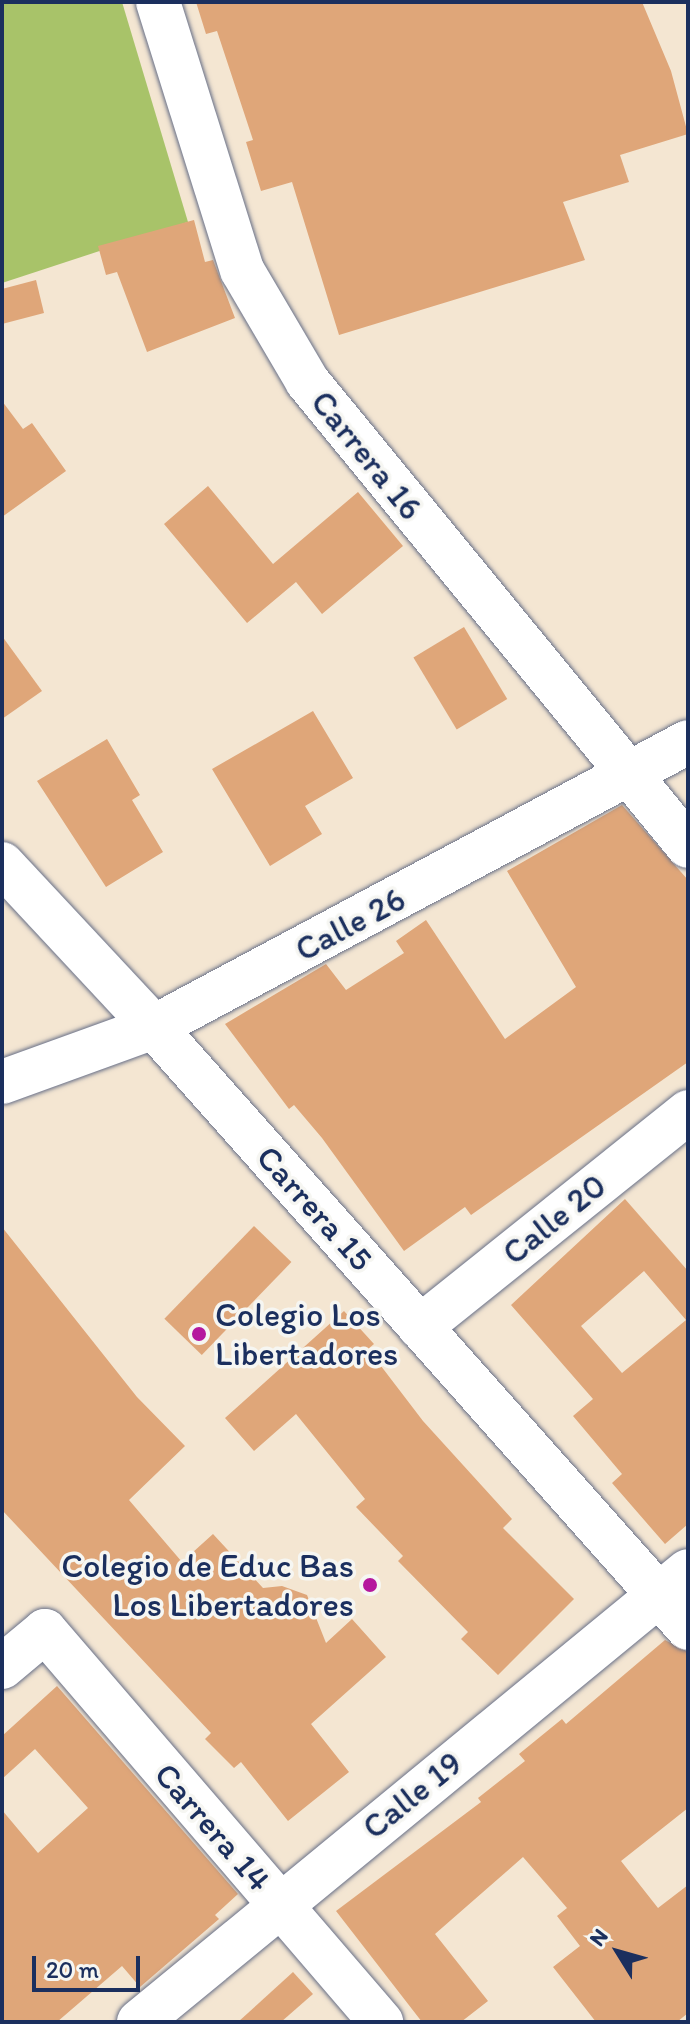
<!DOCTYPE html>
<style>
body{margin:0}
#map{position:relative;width:690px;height:2024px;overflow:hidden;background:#f4e6d2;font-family:Itim,sans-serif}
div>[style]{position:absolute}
.green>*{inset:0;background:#a8c369}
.building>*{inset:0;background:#dfa679;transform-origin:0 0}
.roads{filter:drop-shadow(0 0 2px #676f87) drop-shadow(0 0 2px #676f87)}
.minor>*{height:44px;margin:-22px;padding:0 22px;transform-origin:22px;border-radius:22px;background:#fff}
.tertiary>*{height:44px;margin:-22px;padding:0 22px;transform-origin:22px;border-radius:22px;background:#fff}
.dots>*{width:22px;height:22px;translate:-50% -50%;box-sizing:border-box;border:4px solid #f6f6f2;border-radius:50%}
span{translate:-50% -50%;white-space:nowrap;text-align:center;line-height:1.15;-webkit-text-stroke:7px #f6f6f2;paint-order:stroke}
.street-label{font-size:34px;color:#1b2f5e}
.poi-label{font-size:34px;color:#1b2f5e}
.left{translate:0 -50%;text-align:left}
.right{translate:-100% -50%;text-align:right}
.frame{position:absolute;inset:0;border:4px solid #1b2f5e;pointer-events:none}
.north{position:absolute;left:578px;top:1912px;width:80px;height:80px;-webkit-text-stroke:6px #f6f6f2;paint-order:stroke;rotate:307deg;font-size:22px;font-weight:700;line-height:32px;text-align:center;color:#1b2f5e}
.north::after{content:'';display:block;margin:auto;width:28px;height:36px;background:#1b2f5e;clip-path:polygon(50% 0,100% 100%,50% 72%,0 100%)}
.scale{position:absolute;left:32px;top:1956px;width:108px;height:36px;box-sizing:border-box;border:4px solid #1b2f5e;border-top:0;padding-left:10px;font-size:24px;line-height:28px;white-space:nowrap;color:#1b2f5e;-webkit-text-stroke:6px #f6f6f2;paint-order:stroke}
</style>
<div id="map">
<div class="green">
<div style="clip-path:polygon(2px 2px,122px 2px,188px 222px,2px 283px)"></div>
</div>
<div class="building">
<div style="clip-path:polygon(196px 2px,642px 2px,671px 71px,688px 134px,620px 155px,629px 182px,563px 202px,585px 260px,339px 335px,292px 182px,261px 191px,246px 142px,253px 140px,217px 31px,206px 34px)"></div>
<div style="clip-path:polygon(194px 220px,205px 262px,213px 260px,235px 318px,147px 352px,117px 272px,106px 275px,98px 246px)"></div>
<div style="clip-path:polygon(36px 280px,44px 313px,2px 324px,2px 289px)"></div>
<div style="clip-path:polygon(2px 401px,23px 429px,32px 423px,66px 471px,2px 517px)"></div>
<div style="clip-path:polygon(208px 486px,273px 564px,358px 492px,403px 546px,322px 614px,296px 582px,247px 623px,164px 524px)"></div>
<div style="left:464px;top:627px;width:84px;height:59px;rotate:59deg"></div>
<div style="clip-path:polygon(2px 636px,42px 691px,2px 719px)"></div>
<div style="clip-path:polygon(313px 711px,353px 778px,305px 806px,322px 834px,270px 866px,212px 769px)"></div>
<div style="clip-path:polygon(107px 739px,140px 795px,132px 800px,163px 852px,106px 887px,37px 781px)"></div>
<div style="clip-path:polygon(622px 805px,688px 880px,688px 1062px,471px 1215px,465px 1207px,404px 1251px,322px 1138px,294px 1105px,289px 1109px,225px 1024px,326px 964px,346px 990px,404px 953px,396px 941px,426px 920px,505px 1039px,576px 987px,507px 871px)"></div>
<div style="clip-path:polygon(evenodd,625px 1199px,688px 1271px,688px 1524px,665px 1544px,612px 1483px,622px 1474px,573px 1416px,593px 1399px,511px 1305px,625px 1199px,644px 1271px,686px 1320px,622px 1373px,581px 1326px,644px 1271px)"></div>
<div style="left:254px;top:1226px;width:52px;height:129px;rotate:44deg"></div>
<div style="clip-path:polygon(2px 1227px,137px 1397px,185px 1446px,129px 1500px,182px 1562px,213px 1534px,263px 1588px,282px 1586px,307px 1595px,326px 1643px,352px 1619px,386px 1657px,311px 1724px,349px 1772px,288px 1821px,241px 1762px,234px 1768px,205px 1739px,211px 1733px,2px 1510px)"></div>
<div style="clip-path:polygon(344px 1311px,374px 1344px,368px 1349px,423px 1421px,512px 1519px,503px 1528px,574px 1599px,498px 1675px,461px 1639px,468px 1632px,398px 1561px,403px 1556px,356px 1507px,365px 1499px,296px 1414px,254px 1451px,225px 1418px)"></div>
<div style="clip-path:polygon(665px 1640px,688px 1652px,688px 1808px,621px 1861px,658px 1908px,688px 1885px,688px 2013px,677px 2022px,596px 2022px,553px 1967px,580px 1946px,557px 1916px,567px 1908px,523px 1857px,435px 1934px,488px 2001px,461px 2022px,422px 2022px,336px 1911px,481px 1802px,478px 1798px,525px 1761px,519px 1754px,562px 1719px,566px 1724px)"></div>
<div style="clip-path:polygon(57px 1686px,238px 1894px,215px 1915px,219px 1919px,140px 1987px,122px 1966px,57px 2022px,2px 2022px,2px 1810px,38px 1853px,88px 1808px,35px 1749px,2px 1779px,2px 1736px)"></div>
<div style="clip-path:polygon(293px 1972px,313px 1994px,281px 2022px,238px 2022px)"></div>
</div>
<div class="roads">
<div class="minor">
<div style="left:158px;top:2px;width:281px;rotate:72.6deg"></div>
<div style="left:242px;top:270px;width:129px;rotate:59.6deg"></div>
<div style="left:307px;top:381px;width:601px;rotate:50.67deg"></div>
<div style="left:2px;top:864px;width:223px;rotate:47deg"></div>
<div style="left:420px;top:1327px;width:344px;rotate:-38.7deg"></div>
<div style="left:2px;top:1667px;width:56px;rotate:-39.9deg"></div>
<div style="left:45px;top:1631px;width:516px;rotate:49.33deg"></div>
<div style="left:139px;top:2022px;width:710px;rotate:-39.4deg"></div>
</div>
<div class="tertiary">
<div style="left:154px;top:1027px;width:804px;rotate:48.38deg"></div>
<div style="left:2px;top:1082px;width:162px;rotate:-19.9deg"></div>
<div style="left:154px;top:1027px;width:605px;rotate:-28.09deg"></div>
</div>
</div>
<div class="dots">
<div style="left:199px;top:1334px;background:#b5179e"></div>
<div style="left:370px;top:1585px;background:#b5179e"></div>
</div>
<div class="street-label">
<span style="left:367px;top:455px;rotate:51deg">Carrera 16</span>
<span style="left:350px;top:924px;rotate:-28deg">Calle 26</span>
<span style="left:315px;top:1208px;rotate:48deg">Carrera 15</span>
<span style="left:554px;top:1219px;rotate:-39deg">Calle 20</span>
<span style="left:412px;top:1795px;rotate:-39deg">Calle 19</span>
<span style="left:213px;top:1827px;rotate:49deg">Carrera 14</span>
</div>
<div class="poi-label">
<span class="left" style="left:215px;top:1334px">Colegio Los<br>Libertadores</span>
<span class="right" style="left:354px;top:1585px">Colegio de Educ Bas<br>Los Libertadores</span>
</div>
<div class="frame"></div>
<div class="north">N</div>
<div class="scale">20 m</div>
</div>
